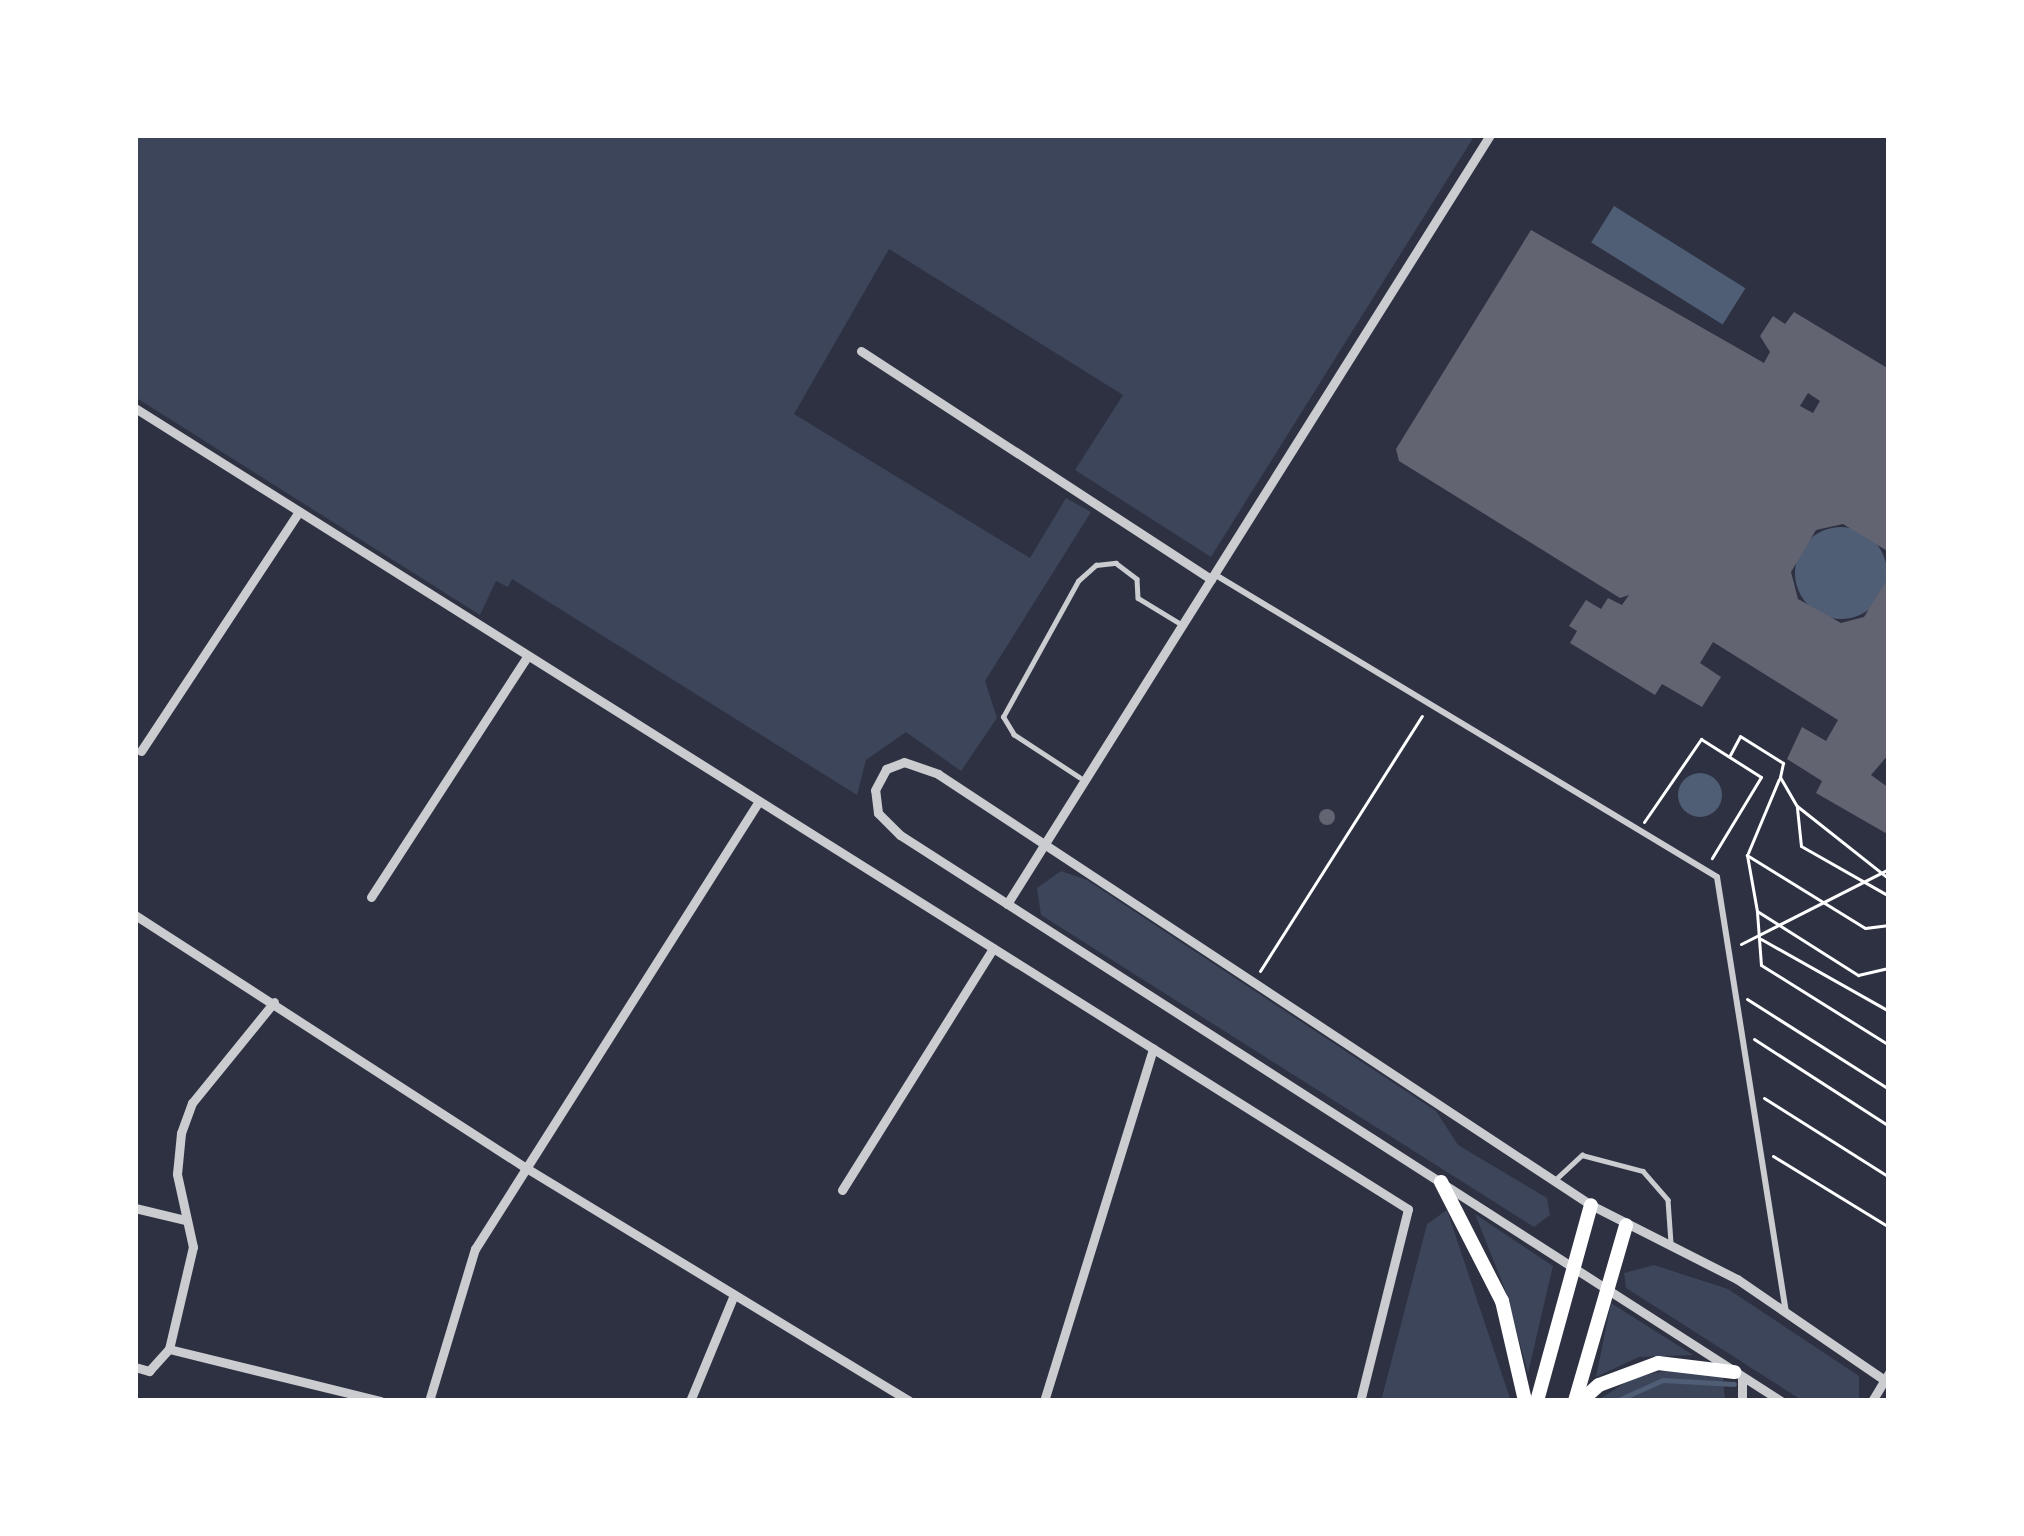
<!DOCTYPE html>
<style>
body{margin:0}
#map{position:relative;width:2024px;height:1536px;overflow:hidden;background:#2d3142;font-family:"Archivo Narrow",sans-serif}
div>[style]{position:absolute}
.green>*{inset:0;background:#3c4559}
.water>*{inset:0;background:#4f5d75;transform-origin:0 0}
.round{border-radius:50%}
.stream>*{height:4.5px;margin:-2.25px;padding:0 2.25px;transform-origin:2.25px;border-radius:2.25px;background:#4f5d75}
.building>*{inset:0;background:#626471}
.path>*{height:3px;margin:-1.5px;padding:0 1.5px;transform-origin:1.5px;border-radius:1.5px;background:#fff}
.service>*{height:4.5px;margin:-2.25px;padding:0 2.25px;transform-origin:2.25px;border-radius:2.25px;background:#caccd0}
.pedestrian>*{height:6px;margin:-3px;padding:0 3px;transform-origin:3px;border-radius:3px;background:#caccd0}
.minor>*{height:9px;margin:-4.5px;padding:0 4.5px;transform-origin:4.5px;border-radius:4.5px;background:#caccd0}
.primary>*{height:14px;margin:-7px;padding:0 7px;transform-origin:7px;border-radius:7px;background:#fff}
span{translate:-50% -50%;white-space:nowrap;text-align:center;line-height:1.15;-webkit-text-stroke:10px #fff;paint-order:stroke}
.frame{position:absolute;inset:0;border:138px solid #fff;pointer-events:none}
</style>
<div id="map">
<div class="green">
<div style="clip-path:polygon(135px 135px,1475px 135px,1211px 557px,1075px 470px,1123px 395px,889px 249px,794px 414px,1030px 558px,1066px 498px,1091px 512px,985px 681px,997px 718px,961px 771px,906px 732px,866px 760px,857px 795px,512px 579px,508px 587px,496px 581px,480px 615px,135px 397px)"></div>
<div style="clip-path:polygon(1061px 871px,1087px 880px,1436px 1111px,1458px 1145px,1547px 1198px,1550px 1215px,1534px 1227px,1041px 915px,1037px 888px)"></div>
<div style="clip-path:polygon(1447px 1210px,1511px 1401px,1381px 1401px,1427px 1224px)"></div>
<div style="clip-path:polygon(1475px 1214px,1553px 1266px,1528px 1373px,1506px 1292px)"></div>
<div style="clip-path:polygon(1654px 1265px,1728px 1289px,1859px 1376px,1859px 1401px,1803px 1401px,1626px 1288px,1624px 1273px)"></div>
<div style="clip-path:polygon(1611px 1303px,1693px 1355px,1639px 1357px,1596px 1377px)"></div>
<div style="clip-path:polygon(1668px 1370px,1723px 1377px,1725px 1401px,1597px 1401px,1632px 1378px)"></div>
</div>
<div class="water">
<div style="left:1614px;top:206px;width:155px;height:43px;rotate:32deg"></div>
<div class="round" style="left:1795px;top:527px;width:92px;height:92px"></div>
<div class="round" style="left:1678px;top:773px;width:44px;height:44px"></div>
</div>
<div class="stream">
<div style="left:1616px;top:1401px;width:51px;rotate:-24.1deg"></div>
<div style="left:1663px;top:1380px;width:71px;rotate:3.2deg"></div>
</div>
<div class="building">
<div style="clip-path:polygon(evenodd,1531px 230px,1764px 363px,1770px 352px,1760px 336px,1773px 316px,1785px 324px,1794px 312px,1889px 369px,1889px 552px,1843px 524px,1816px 530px,1791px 572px,1798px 599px,1841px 623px,1864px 617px,1889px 576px,1889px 754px,1871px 775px,1889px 788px,1889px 835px,1816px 793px,1822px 781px,1787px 759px,1802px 727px,1826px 741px,1838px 720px,1713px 642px,1700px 663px,1721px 677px,1702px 707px,1662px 684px,1655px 695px,1570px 643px,1577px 631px,1569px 626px,1586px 600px,1601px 609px,1608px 598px,1622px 605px,1629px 595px,1620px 598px,1399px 461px,1396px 449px,1531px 230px,1808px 393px,1820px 401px,1813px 413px,1800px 406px,1808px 393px)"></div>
<div class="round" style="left:1319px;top:809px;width:16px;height:16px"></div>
</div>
<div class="path">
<div style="left:1730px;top:755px;width:21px;rotate:-62deg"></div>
<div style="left:1740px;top:736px;width:51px;rotate:32.1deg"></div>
<div style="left:1783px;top:763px;width:14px;rotate:102deg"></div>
<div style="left:1780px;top:777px;width:34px;rotate:60deg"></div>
<div style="left:1797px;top:806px;width:117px;rotate:38.4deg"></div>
<div style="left:1797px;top:808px;width:38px;rotate:84deg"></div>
<div style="left:1801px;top:846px;width:101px;rotate:29.6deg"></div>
<div style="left:1644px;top:822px;width:101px;rotate:-55.5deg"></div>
<div style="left:1701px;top:739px;width:71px;rotate:32.3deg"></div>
<div style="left:1761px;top:777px;width:95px;rotate:121.2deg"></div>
<div style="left:1748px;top:853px;width:80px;rotate:-67.3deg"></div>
<div style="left:1757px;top:912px;width:53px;rotate:85.7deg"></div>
<div style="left:1761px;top:965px;width:151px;rotate:32deg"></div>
<div style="left:1889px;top:925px;width:24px;rotate:173deg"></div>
<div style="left:1865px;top:928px;width:139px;rotate:-148.3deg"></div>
<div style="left:1747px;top:855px;width:57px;rotate:79.9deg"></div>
<div style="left:1757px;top:911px;width:120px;rotate:32.4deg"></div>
<div style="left:1858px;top:975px;width:32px;rotate:-13deg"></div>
<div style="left:1761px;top:939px;width:147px;rotate:29.4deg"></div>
<div style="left:1741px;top:944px;width:166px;rotate:-26.9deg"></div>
<div style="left:1260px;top:971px;width:302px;rotate:-57.6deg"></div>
<div style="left:1747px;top:999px;width:168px;rotate:32.4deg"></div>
<div style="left:1754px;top:1039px;width:161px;rotate:32.8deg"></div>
<div style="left:1764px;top:1098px;width:148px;rotate:32.3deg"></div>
<div style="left:1773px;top:1156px;width:136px;rotate:31.5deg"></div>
</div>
<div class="service">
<div style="left:1080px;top:778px;width:79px;rotate:-146.9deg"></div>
<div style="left:1014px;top:735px;width:21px;rotate:-121deg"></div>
<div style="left:1003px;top:717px;width:155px;rotate:-61.1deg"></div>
<div style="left:1078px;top:581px;width:24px;rotate:-42deg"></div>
<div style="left:1096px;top:565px;width:20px;rotate:-6deg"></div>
<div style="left:1116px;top:563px;width:26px;rotate:37deg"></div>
<div style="left:1137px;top:579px;width:19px;rotate:87deg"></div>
<div style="left:1138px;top:598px;width:50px;rotate:31.2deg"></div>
<div style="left:1555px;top:1180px;width:37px;rotate:-43deg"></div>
<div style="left:1582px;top:1155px;width:63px;rotate:14.7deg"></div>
<div style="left:1643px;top:1171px;width:38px;rotate:49deg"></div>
<div style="left:1668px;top:1200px;width:43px;rotate:86deg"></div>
</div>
<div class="pedestrian">
<div style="left:1214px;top:574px;width:587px;rotate:31.06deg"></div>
<div style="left:1717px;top:877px;width:440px;rotate:81deg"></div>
</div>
<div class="minor">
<div style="left:861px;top:351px;width:418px;rotate:33.1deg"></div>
<div style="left:135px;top:408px;width:1504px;rotate:32.18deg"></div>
<div style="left:1408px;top:1209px;width:198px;rotate:104deg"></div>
<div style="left:141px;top:751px;width:287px;rotate:-56.6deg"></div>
<div style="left:371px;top:897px;width:288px;rotate:-57deg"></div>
<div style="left:1007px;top:904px;width:908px;rotate:-57.87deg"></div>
<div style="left:135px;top:915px;width:462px;rotate:32.9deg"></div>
<div style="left:523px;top:1166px;width:452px;rotate:31.3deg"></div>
<div style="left:842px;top:1190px;width:285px;rotate:-58deg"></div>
<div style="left:135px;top:1208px;width:51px;rotate:13.5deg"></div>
<div style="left:169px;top:1349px;width:218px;rotate:13.8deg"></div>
<div style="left:135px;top:1367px;width:15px;rotate:16deg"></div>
<div style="left:149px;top:1371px;width:30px;rotate:-48deg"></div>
<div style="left:169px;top:1349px;width:105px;rotate:-76.8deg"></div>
<div style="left:193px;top:1247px;width:75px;rotate:-102.4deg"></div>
<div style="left:177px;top:1174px;width:41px;rotate:-84.4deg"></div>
<div style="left:181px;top:1133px;width:32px;rotate:-70deg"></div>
<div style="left:192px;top:1103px;width:130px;rotate:-50.9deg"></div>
<div style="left:429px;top:1401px;width:159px;rotate:-73.2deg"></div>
<div style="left:475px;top:1249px;width:530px;rotate:-57.63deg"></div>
<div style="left:690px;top:1401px;width:115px;rotate:-67.5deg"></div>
<div style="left:1044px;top:1401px;width:369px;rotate:-72.8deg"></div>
<div style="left:1742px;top:1401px;width:24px;rotate:-90deg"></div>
<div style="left:1781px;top:1401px;width:1047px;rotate:-147.28deg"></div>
<div style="left:900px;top:835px;width:31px;rotate:-135deg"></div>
<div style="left:878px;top:813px;width:23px;rotate:-97deg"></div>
<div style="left:875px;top:790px;width:24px;rotate:-62deg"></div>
<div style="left:886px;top:769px;width:19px;rotate:-21deg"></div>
<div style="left:904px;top:762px;width:36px;rotate:19deg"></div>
<div style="left:938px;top:774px;width:782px;rotate:33.43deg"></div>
<div style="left:1591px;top:1205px;width:164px;rotate:26.9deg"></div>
<div style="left:1737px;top:1279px;width:184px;rotate:34.4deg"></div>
<div style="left:1872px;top:1401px;width:33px;rotate:-59deg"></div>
</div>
<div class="primary">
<div style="left:1441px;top:1182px;width:134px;rotate:62.9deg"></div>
<div style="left:1502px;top:1301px;width:103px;rotate:77deg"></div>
<div style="left:1537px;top:1401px;width:203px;rotate:-74.6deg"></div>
<div style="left:1575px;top:1401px;width:183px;rotate:-73.8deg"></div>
<div style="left:1581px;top:1401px;width:24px;rotate:-42deg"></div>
<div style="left:1599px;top:1385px;width:63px;rotate:-20.4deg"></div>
<div style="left:1658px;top:1363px;width:77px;rotate:6.8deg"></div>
</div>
<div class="frame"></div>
</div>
